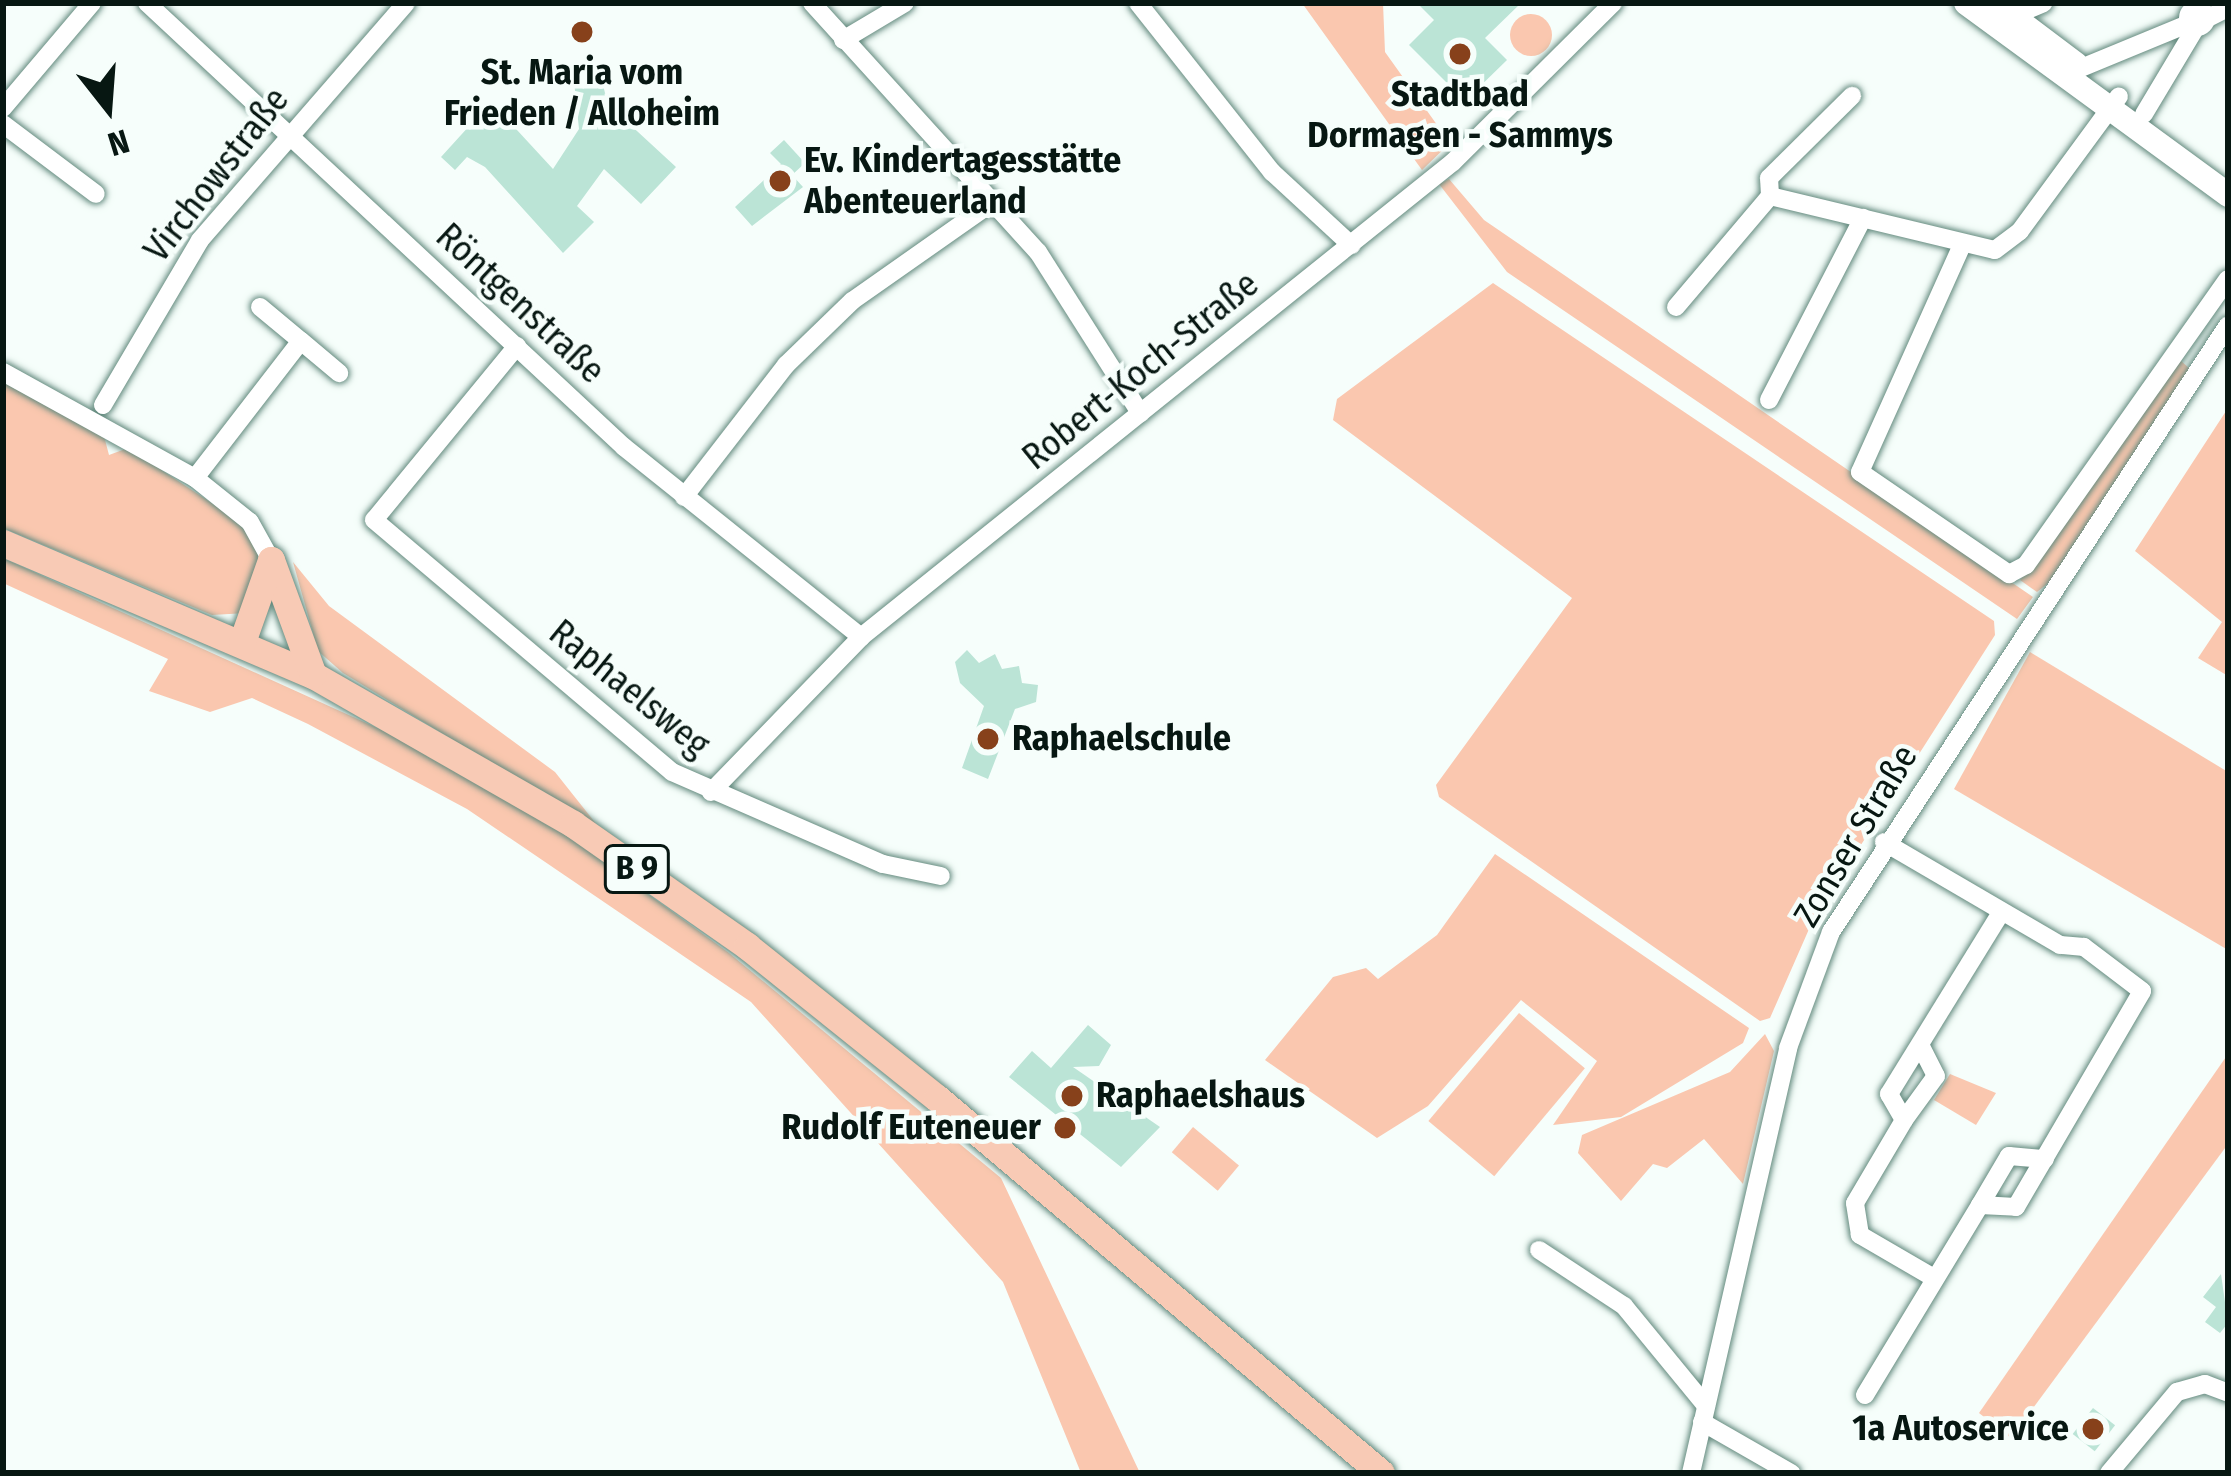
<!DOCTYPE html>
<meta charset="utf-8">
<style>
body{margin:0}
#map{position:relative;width:2231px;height:1476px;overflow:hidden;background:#f6fefb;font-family:"Fira Sans Condensed",sans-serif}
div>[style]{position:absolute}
.green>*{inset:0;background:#fac7af;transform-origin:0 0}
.round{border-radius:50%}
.building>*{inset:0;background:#bbe4d6;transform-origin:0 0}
.roads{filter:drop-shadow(0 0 3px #638a7e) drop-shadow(0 0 3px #638a7e)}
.street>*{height:18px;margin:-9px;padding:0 9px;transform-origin:9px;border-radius:9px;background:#fff}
.street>.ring{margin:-9px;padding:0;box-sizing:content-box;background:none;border:18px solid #fff;border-radius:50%}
.secondary>*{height:24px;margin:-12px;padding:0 12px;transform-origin:12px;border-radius:12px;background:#fff}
.primary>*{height:27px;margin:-13.5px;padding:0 13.5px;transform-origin:13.5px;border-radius:13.5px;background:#f8cab5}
.dots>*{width:33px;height:33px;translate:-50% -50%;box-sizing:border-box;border:6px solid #f6fefb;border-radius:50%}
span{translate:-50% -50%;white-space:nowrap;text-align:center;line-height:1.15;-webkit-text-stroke:9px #f6fefb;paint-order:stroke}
.shield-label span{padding:3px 9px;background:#f6fefb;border:3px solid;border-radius:9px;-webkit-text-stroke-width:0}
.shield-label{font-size:33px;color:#071712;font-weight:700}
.poi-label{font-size:36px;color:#071712;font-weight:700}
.left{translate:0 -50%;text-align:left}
.right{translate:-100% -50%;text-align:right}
.street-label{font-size:36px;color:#071712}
.frame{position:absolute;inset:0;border:6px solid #071712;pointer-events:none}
.north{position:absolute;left:48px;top:48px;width:120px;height:120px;-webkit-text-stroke:9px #f6fefb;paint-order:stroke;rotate:163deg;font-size:33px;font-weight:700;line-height:48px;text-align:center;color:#071712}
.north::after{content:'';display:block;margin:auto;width:42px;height:54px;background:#071712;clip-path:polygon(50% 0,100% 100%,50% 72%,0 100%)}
</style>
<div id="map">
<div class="green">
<div style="clip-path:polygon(1302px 3px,1383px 3px,1385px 52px,1450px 143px,1422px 170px)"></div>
<div class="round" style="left:1510px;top:14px;width:42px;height:42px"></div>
<div style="clip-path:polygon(1449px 179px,1484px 220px,2033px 597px,2017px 619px,1507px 272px,1439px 184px)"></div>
<div style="clip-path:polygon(1493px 283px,1994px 621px,1995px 635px,1813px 920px,1770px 1018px,1760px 1021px,1439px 797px,1436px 785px,1572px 598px,1333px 420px,1337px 399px)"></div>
<div style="clip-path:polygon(2179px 359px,2191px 370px,2051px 581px,2037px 592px,2020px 580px)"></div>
<div style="clip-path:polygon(3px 382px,104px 436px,109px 455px,128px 448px,242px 523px,260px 558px,247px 613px,212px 615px,3px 528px)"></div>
<div style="clip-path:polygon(2228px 408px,2228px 676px,2198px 658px,2222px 622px,2135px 551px)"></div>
<div style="clip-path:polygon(3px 558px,395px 736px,553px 825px,729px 953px,1001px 1178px,1140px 1473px,1081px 1473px,1003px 1282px,751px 1002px,467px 809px,308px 724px,252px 698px,210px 712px,149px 691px,168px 659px,3px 583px)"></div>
<div style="clip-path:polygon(293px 562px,329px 606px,555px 772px,601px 830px,343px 673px,318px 651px)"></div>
<div style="clip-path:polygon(2030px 652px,2228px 772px,2228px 950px,1954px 789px)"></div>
<div style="clip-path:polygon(1495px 854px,1749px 1028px,1743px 1043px,1621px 1117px,1553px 1125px,1597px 1061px,1521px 1000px,1428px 1106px,1377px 1138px,1265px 1060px,1333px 977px,1366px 968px,1378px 979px,1437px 935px)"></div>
<div style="left:1519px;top:1013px;width:86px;height:141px;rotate:40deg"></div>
<div style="clip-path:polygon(1765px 1034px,1774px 1051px,1743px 1184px,1704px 1139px,1667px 1168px,1653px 1164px,1621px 1201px,1578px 1153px,1582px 1135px,1730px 1072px)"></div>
<div style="clip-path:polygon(2228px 1054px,2228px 1144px,2011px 1438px,1979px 1413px)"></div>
<div style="clip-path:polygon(1950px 1074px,1996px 1093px,1976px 1125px,1934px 1100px)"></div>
<div style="left:1193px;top:1127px;width:60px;height:33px;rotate:40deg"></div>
</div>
<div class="building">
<div style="clip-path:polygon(1417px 3px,1521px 3px,1485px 38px,1507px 60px,1465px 101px,1409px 45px,1434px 20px)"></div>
<div style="clip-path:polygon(597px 61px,612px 121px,625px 120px,676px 167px,641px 204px,604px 169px,577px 206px,594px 222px,563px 253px,485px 167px,467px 157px,455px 170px,441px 157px,491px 102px,553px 169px,579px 129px,574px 81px,588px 80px)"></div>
<div style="clip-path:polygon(784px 140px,805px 163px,792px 175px,803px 187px,752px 226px,735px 207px,781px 164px,770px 153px)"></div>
<div style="clip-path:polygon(967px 650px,979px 663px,995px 654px,1002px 669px,1019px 666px,1022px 683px,1038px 685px,1036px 702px,1015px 709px,988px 779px,962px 768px,984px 706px,960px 683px,955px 662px)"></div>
<div style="clip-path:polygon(1088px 1025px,1111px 1045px,1099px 1066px,1073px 1067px,1160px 1127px,1121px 1167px,1009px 1077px,1032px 1051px,1051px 1068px)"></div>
<div style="clip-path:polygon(2221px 1274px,2228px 1323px,2220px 1333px,2205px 1322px,2216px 1307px,2203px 1297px)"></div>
<div style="left:2093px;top:1408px;width:28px;height:33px;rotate:38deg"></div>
</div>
<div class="roads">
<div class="street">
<div style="left:147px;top:3px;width:652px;rotate:42.95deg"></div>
<div style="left:624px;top:447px;width:304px;rotate:38.7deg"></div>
<div style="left:812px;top:3px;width:336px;rotate:47.8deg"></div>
<div style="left:1038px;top:252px;width:191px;rotate:57.6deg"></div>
<div style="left:1138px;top:3px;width:216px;rotate:51.6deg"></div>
<div style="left:1272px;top:172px;width:108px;rotate:42.7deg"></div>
<div class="ring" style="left:2188px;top:9px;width:0;height:0"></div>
<div style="left:2013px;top:16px;width:33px;rotate:-23deg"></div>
<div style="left:2206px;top:19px;width:25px;rotate:-27deg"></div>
<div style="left:843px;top:40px;width:72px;rotate:-30.8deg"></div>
<div style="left:2081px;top:68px;width:118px;rotate:-22.4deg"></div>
<div style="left:3px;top:108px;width:138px;rotate:-49.7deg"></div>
<div style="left:2144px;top:114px;width:101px;rotate:-59.1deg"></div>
<div style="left:3px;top:124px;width:116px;rotate:37deg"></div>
<div style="left:1770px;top:196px;width:231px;rotate:13.5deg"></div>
<div style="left:1995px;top:250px;width:31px;rotate:-37deg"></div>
<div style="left:2020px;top:231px;width:167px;rotate:-53.7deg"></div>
<div style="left:1770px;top:196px;width:18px;rotate:-93deg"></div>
<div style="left:1769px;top:178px;width:117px;rotate:-44.7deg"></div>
<div style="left:1962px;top:245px;width:249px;rotate:114.2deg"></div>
<div style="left:1860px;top:472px;width:181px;rotate:34.4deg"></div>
<div style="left:2009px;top:574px;width:19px;rotate:-28deg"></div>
<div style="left:2026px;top:565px;width:350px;rotate:-54.8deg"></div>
<div style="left:260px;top:307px;width:53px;rotate:39.7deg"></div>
<div style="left:1676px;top:307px;width:145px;rotate:-49.7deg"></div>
<div style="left:517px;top:346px;width:225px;rotate:129.4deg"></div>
<div style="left:374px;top:520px;width:390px;rotate:40.2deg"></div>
<div style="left:672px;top:772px;width:230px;rotate:23.6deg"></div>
<div style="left:883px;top:864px;width:59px;rotate:11.7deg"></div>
<div style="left:3px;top:372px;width:219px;rotate:28.9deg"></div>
<div style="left:195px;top:478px;width:70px;rotate:38.7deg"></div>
<div style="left:250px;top:522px;width:43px;rotate:61.1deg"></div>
<div style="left:1769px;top:400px;width:205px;rotate:-62.7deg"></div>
<div style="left:103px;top:405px;width:191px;rotate:-59.5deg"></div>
<div style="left:200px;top:240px;width:314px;rotate:-49deg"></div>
<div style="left:195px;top:478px;width:173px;rotate:-52.3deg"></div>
<div style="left:301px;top:341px;width:50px;rotate:40.1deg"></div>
<div style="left:684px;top:497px;width:167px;rotate:-52.3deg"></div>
<div style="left:786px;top:365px;width:92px;rotate:-44.1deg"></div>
<div style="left:852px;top:301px;width:172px;rotate:-35.1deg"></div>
<div style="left:711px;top:792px;width:216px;rotate:-45.9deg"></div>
<div style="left:861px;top:637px;width:759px;rotate:-38.74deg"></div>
<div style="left:1453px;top:162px;width:226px;rotate:-44.8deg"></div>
<div style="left:1904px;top:1120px;width:54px;rotate:-54deg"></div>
<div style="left:1936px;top:1076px;width:33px;rotate:-117deg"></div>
<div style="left:1980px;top:1205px;width:57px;rotate:-59.4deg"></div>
<div style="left:2009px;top:1156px;width:36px;rotate:5deg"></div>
<div style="left:1539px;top:1250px;width:102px;rotate:33.4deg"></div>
<div style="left:1624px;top:1306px;width:129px;rotate:50.6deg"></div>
<div style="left:1934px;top:1278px;width:86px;rotate:-149.8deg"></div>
<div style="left:1860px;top:1235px;width:32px;rotate:-99deg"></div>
<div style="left:1855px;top:1203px;width:96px;rotate:-59.4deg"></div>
<div style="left:1904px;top:1120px;width:30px;rotate:-120deg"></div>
<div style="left:1889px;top:1094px;width:211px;rotate:-58.3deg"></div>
<div style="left:1865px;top:1395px;width:222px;rotate:-58.8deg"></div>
<div style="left:1980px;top:1205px;width:36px;rotate:3deg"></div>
<div style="left:2016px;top:1207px;width:250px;rotate:-59.7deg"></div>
<div style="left:2142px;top:991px;width:73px;rotate:-142.8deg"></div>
<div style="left:2084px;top:947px;width:24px;rotate:-175deg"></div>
<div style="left:2060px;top:945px;width:204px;rotate:-149.7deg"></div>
<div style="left:1702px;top:1422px;width:103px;rotate:29.8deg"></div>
<div style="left:1691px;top:1473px;width:436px;rotate:-77.1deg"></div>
<div style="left:1788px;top:1048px;width:124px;rotate:-69.7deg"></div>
<div style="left:1831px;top:932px;width:725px;rotate:-56.81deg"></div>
<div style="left:2109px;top:1473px;width:106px;rotate:-50deg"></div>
<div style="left:2177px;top:1392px;width:29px;rotate:-16deg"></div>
<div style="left:2205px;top:1384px;width:25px;rotate:21deg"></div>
</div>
<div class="secondary">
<div style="left:1966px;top:3px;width:325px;rotate:36.2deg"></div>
<div style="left:1995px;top:3px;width:101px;rotate:37deg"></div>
</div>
<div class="primary">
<div style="left:3px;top:543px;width:337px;rotate:23.1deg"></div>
<div style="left:313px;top:675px;width:300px;rotate:29.8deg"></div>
<div style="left:573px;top:824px;width:213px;rotate:35deg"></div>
<div style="left:747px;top:946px;width:243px;rotate:38.7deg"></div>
<div style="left:937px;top:1098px;width:581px;rotate:40.18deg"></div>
<div style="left:271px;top:560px;width:122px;rotate:69.9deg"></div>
<div style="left:242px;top:642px;width:87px;rotate:-70.5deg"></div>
</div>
</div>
<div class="dots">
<div style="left:582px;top:32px;background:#87411b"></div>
<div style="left:1460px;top:54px;background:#87411b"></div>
<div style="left:780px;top:181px;background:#87411b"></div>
<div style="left:988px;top:739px;background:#87411b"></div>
<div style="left:1072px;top:1096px;background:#87411b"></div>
<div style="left:1065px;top:1128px;background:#87411b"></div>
<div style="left:2093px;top:1429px;background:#87411b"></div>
</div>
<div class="shield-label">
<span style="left:637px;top:869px">B 9</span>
</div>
<div class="poi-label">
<span style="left:582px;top:93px">St. Maria vom<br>Frieden / Alloheim</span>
<span style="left:1460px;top:115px">Stadtbad<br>Dormagen - Sammys</span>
<span class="left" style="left:804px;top:181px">Ev. Kindertagesstätte<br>Abenteuerland</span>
<span class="left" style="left:1012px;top:739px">Raphaelschule</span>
<span class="left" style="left:1096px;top:1096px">Raphaelshaus</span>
<span class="right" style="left:1041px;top:1128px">Rudolf Euteneuer</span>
<span class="right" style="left:2069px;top:1429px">1a Autoservice</span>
</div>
<div class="street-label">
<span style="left:217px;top:175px;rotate:-52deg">Virchowstraße</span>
<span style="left:520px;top:304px;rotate:43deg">Röntgenstraße</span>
<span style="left:1141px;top:371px;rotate:-39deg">Robert-Koch-Straße</span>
<span style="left:629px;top:689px;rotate:39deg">Raphaelsweg</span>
<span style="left:1856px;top:836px;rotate:-59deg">Zonser Straße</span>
</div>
<div class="frame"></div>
<div class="north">N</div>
</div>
